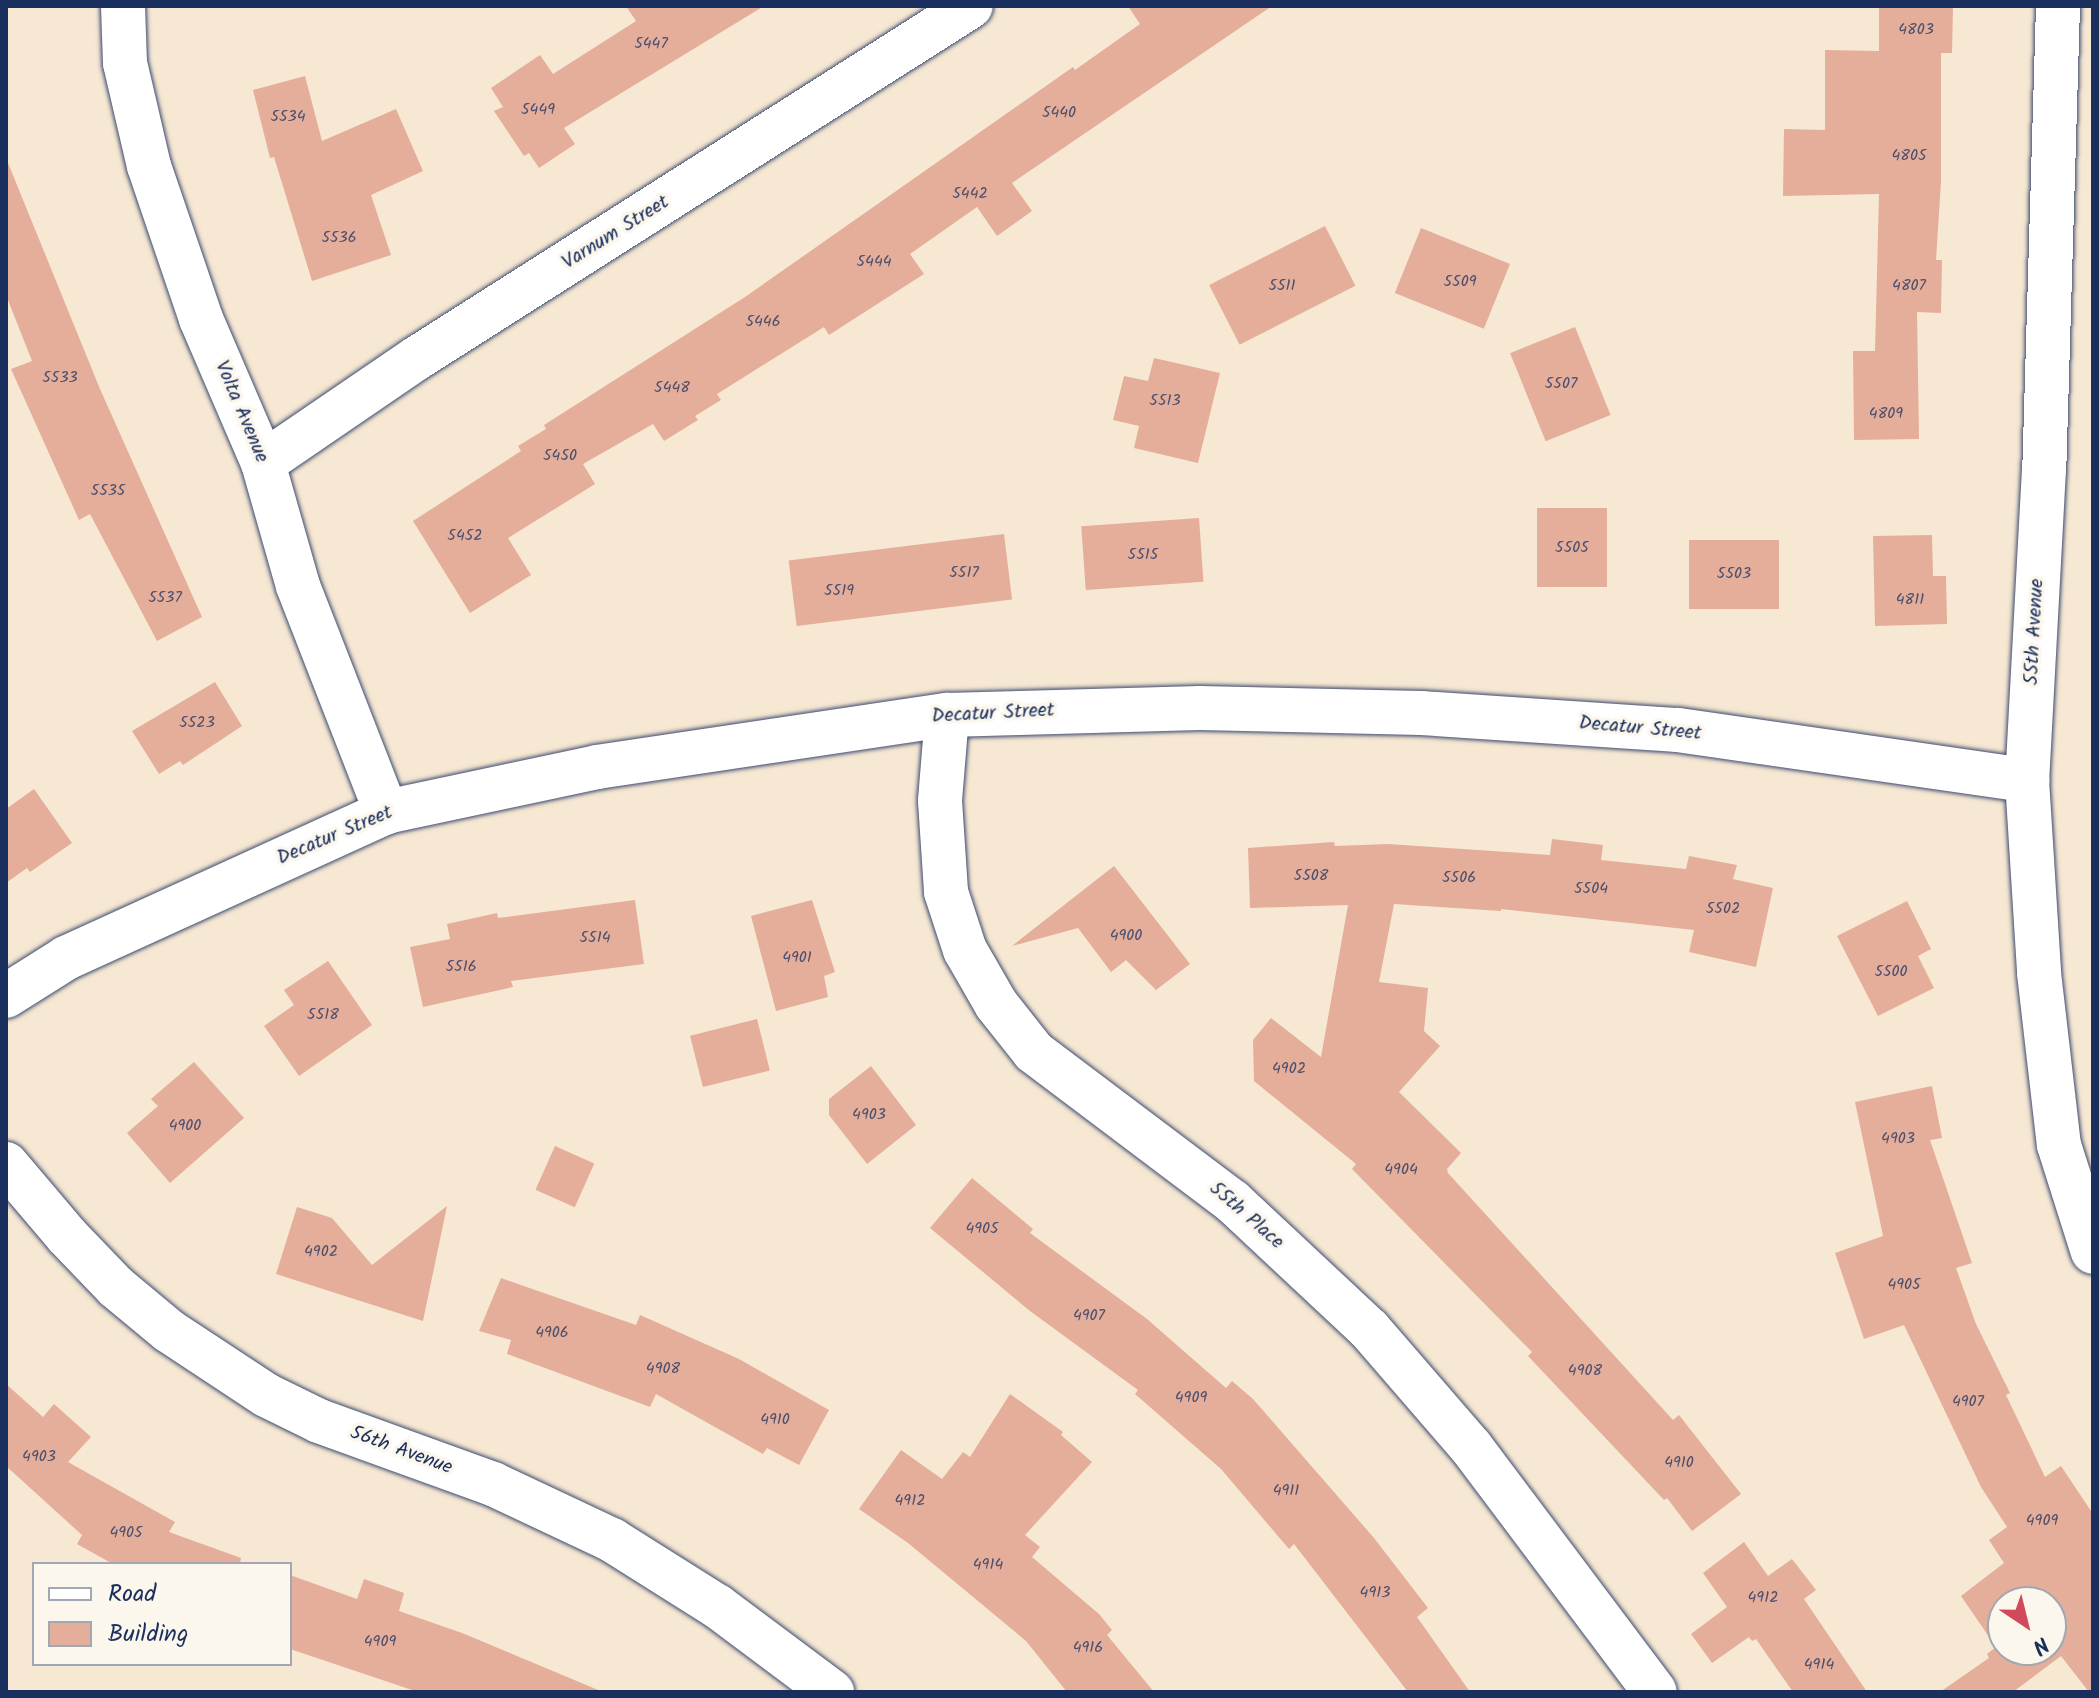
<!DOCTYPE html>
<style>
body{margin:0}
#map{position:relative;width:2099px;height:1698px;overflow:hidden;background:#f7e8d3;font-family:Kalam,sans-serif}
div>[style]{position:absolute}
.building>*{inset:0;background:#e4ae9a;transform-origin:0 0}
.roads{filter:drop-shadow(0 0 2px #3c4b70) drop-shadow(0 0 2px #3c4b70)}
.minor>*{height:44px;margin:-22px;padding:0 22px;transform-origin:22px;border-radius:22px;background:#fff}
span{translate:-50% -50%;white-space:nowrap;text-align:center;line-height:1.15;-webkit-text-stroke:7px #fbf7ec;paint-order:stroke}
.number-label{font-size:16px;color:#4d4f6d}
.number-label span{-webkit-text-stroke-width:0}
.street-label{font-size:20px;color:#1b2f5e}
.frame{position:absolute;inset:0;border:8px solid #1b2f5e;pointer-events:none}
.legend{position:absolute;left:32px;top:1562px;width:260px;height:104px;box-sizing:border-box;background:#fbf7ec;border:2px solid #a1a7b3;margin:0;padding:10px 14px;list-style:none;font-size:24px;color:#1b2f5e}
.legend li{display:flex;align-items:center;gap:16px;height:40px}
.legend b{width:40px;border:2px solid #a1a7b3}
.north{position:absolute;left:1987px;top:1586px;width:80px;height:80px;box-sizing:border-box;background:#fbf7ec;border:2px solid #a1a7b3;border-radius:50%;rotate:145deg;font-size:22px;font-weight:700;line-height:32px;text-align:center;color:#1b2f5e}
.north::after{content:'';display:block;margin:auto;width:28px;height:36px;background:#d1495b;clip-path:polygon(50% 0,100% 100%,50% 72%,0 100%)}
</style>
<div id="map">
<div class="building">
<div style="clip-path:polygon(626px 6px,764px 6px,564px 128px,575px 144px,539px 168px,529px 153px,524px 156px,494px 111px,503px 107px,491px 88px,540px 55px,553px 74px,636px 21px)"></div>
<div style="clip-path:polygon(1128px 6px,1272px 6px,1012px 183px,1032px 211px,997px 236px,977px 207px,910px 254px,924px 274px,829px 335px,824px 327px,717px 394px,721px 400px,695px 416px,698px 420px,664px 441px,653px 424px,583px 464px,595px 484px,508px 538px,531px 575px,470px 613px,413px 521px,521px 451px,518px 446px,546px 429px,544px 425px,745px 297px,1073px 67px,1075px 70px,1140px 24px)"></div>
<div style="clip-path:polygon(1879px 6px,1953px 6px,1952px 53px,1941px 53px,1941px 182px,1936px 260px,1942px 260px,1941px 313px,1917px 312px,1919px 439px,1854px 440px,1853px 351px,1875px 351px,1879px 194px,1783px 196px,1784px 129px,1825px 130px,1825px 50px,1879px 51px)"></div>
<div style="clip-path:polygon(305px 76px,322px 141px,396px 109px,423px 171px,371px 195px,391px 255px,312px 281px,274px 157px,270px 158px,253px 90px)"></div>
<div style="clip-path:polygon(8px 163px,100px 389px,202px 617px,157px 641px,90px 514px,79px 520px,11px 369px,32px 361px,6px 295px)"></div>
<div style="left:1325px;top:226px;width:67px;height:130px;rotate:63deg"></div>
<div style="left:1421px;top:228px;width:96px;height:70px;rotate:22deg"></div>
<div style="left:1575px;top:327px;width:95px;height:70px;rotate:68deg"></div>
<div style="clip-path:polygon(1154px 358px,1220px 373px,1198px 463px,1134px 448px,1139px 426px,1113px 420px,1124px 376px,1148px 381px)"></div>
<div style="left:1537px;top:508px;width:70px;height:79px"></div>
<div style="left:1199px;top:518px;width:64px;height:118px;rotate:86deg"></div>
<div style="left:1004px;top:534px;width:66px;height:217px;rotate:83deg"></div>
<div style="clip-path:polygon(1932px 535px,1933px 576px,1946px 576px,1947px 624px,1875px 626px,1873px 536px)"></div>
<div style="left:1689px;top:540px;width:90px;height:69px"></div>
<div style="clip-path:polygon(215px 682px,242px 726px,183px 765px,180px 761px,159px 774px,132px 731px)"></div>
<div style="clip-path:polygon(34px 789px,72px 843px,30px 872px,27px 868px,6px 883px,6px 809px)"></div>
<div style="clip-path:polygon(1552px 839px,1603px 845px,1601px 860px,1686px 869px,1689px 856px,1737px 865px,1733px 879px,1773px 888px,1756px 967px,1689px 952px,1694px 930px,1501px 909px,1501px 911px,1394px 904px,1379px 982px,1428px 988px,1424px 1031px,1440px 1046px,1399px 1092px,1461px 1153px,1447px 1169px,1448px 1173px,1673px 1420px,1679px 1415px,1741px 1494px,1692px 1531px,1667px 1498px,1664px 1500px,1528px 1356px,1532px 1352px,1352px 1169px,1356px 1164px,1254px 1081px,1253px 1040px,1271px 1018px,1321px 1057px,1348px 905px,1250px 908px,1248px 848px,1334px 842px,1335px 846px,1388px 844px,1550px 855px)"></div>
<div style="clip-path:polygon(1114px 866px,1190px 964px,1156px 990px,1126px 960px,1111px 972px,1078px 928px,1012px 946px)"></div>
<div style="clip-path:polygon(635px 900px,644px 964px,511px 981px,513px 987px,423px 1007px,410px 947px,450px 939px,447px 924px,497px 913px,498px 918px)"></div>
<div style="clip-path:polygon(812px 900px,835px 972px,824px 976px,828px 997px,776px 1011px,751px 916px)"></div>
<div style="clip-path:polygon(1907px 901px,1931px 949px,1918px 956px,1934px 988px,1878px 1016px,1837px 936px)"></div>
<div style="clip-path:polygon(328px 961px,372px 1025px,299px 1076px,264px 1026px,294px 1005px,284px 990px)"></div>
<div style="left:757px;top:1019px;width:53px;height:69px;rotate:76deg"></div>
<div style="clip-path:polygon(194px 1062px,244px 1118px,170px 1183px,127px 1133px,158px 1106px,151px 1099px)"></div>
<div style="clip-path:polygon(871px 1066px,916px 1125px,867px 1164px,829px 1115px,829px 1099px)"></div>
<div style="clip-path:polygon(evenodd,1932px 1086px,1942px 1138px,1930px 1140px,1972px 1263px,1956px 1268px,1976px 1324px,2010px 1393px,2006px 1395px,2045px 1477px,2061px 1466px,2093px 1514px,2093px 1692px,2089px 1692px,2061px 1656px,2013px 1692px,1940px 1692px,1989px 1658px,1987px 1654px,1996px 1647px,1961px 1596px,2004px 1563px,1989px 1540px,2007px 1527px,1981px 1487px,1904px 1325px,1864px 1339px,1835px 1253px,1883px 1236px,1855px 1102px,1932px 1086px,2003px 1602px,2051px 1602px,2051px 1650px,2003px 1650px,2003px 1602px)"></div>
<div style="left:555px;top:1146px;width:43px;height:48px;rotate:24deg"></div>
<div style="clip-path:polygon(972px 1178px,1033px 1229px,1030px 1233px,1147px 1319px,1226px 1388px,1232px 1381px,1253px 1399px,1374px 1538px,1428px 1608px,1417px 1617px,1470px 1692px,1408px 1692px,1294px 1544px,1289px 1549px,1221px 1469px,1135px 1394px,1138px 1390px,1030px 1311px,930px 1228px)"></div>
<div style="clip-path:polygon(447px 1206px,423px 1321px,276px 1274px,297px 1207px,332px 1218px,372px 1265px)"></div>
<div style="clip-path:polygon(501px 1278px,636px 1325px,640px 1315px,739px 1359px,829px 1410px,799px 1465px,767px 1448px,763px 1454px,656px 1394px,650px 1407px,507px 1354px,511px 1340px,479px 1331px)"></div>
<div style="clip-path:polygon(6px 1384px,43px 1417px,54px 1404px,91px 1437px,68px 1462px,175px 1522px,169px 1532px,241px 1558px,240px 1564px,113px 1564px,77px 1544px,82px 1535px,6px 1466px)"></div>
<div style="clip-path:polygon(1010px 1394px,1063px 1432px,1061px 1435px,1092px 1462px,1025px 1535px,1040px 1547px,1032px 1557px,1099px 1614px,1112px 1630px,1107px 1635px,1154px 1692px,1067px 1692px,1026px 1641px,908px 1543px,859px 1509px,901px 1450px,942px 1479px,963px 1452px,970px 1457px)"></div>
<div style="clip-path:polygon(1744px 1542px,1768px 1576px,1792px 1559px,1816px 1590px,1804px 1599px,1867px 1692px,1793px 1692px,1756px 1639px,1752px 1641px,1749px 1637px,1712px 1663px,1691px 1634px,1727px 1607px,1703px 1573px)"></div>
<div style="clip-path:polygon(290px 1575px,357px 1599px,364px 1579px,404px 1593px,399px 1611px,462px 1633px,603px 1692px,418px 1692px,290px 1649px)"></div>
</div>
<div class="roads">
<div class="minor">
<div style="left:123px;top:6px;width:57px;rotate:88deg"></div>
<div style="left:125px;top:63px;width:106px;rotate:76.9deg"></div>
<div style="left:149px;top:166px;width:162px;rotate:71.2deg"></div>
<div style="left:201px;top:319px;width:157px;rotate:66.7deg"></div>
<div style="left:263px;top:463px;width:128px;rotate:74.1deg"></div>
<div style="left:298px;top:586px;width:243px;rotate:68.7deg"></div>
<div style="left:2058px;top:6px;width:463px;rotate:91.7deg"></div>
<div style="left:2044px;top:469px;width:311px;rotate:93.1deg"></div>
<div style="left:2027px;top:780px;width:193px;rotate:86.4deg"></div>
<div style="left:2039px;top:973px;width:173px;rotate:83.4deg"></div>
<div style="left:2059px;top:1145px;width:112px;rotate:72.4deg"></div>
<div style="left:263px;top:463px;width:186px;rotate:-34.3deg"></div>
<div style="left:417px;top:358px;width:656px;rotate:-32.43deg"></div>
<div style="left:947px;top:715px;width:86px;rotate:94.7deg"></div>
<div style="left:940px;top:801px;width:91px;rotate:86.2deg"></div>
<div style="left:946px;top:892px;width:61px;rotate:71.9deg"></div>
<div style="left:965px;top:950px;width:62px;rotate:60.1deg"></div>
<div style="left:996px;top:1004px;width:61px;rotate:51.6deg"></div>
<div style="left:1034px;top:1052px;width:248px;rotate:37deg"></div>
<div style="left:1232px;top:1201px;width:187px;rotate:43.1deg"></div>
<div style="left:1369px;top:1329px;width:156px;rotate:49.2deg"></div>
<div style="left:1471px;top:1447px;width:306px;rotate:53.1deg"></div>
<div style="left:6px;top:996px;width:71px;rotate:-32.3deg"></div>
<div style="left:66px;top:958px;width:352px;rotate:-24.5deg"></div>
<div style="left:386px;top:812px;width:216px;rotate:-12deg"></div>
<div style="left:597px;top:767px;width:354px;rotate:-8.5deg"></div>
<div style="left:947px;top:715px;width:253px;rotate:-1.6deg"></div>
<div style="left:1200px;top:708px;width:221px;rotate:1.3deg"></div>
<div style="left:1421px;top:713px;width:258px;rotate:3.8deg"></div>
<div style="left:1678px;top:730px;width:353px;rotate:8.2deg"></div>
<div style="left:6px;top:1164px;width:94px;rotate:49.7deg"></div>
<div style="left:67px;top:1236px;width:71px;rotate:46.1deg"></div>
<div style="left:116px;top:1287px;width:69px;rotate:39.7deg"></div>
<div style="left:169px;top:1331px;width:116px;rotate:33.4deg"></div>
<div style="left:266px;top:1395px;width:59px;rotate:26.1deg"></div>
<div style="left:319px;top:1421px;width:185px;rotate:19.9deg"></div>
<div style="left:493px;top:1484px;width:132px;rotate:25.2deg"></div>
<div style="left:612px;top:1540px;width:124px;rotate:32.2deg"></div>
<div style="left:717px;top:1606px;width:144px;rotate:36.8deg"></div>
</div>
</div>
<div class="number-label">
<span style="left:1916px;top:30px">4803</span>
<span style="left:651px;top:44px">5447</span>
<span style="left:538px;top:110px">5449</span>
<span style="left:1059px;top:113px">5440</span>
<span style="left:288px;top:117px">5534</span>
<span style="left:1909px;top:156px">4805</span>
<span style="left:970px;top:194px">5442</span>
<span style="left:339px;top:238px">5536</span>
<span style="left:874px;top:262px">5444</span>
<span style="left:1460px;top:282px">5509</span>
<span style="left:1282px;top:286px">5511</span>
<span style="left:1909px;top:286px">4807</span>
<span style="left:763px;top:322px">5446</span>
<span style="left:60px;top:378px">5533</span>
<span style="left:1561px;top:384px">5507</span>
<span style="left:672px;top:388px">5448</span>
<span style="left:1165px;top:401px">5513</span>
<span style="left:1886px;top:414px">4809</span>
<span style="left:560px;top:456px">5450</span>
<span style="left:108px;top:491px">5535</span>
<span style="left:465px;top:536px">5452</span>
<span style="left:1572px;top:548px">5505</span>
<span style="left:1143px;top:555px">5515</span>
<span style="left:964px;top:573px">5517</span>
<span style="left:1734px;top:574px">5503</span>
<span style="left:839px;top:591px">5519</span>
<span style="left:165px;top:598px">5537</span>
<span style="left:1910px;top:600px">4811</span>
<span style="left:197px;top:723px">5523</span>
<span style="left:1311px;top:876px">5508</span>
<span style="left:1459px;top:878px">5506</span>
<span style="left:1591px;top:889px">5504</span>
<span style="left:1723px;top:909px">5502</span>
<span style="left:1126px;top:936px">4900</span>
<span style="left:595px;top:938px">5514</span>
<span style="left:797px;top:958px">4901</span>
<span style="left:461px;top:967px">5516</span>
<span style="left:1891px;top:972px">5500</span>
<span style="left:323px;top:1015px">5518</span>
<span style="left:1289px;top:1069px">4902</span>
<span style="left:869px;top:1115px">4903</span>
<span style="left:185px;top:1126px">4900</span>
<span style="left:1898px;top:1139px">4903</span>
<span style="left:1401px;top:1170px">4904</span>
<span style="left:982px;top:1229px">4905</span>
<span style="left:321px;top:1252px">4902</span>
<span style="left:1904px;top:1285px">4905</span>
<span style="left:1089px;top:1316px">4907</span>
<span style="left:552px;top:1333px">4906</span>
<span style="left:663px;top:1369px">4908</span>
<span style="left:1585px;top:1371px">4908</span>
<span style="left:1191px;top:1398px">4909</span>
<span style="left:1968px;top:1402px">4907</span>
<span style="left:775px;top:1420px">4910</span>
<span style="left:39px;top:1457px">4903</span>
<span style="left:1679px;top:1463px">4910</span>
<span style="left:1286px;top:1491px">4911</span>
<span style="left:910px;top:1501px">4912</span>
<span style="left:2042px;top:1521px">4909</span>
<span style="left:126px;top:1533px">4905</span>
<span style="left:988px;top:1565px">4914</span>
<span style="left:1375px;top:1593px">4913</span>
<span style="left:1763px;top:1598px">4912</span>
<span style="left:380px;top:1642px">4909</span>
<span style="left:1088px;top:1648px">4916</span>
<span style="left:1819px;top:1665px">4914</span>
</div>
<div class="street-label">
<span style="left:616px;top:233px;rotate:-32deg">Varnum Street</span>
<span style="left:241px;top:412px;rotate:67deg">Volta Avenue</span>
<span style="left:2035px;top:632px;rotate:-87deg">55th Avenue</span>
<span style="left:993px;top:714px;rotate:-3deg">Decatur Street</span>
<span style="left:1640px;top:729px;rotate:5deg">Decatur Street</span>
<span style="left:335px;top:836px;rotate:-23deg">Decatur Street</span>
<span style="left:1246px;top:1216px;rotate:41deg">55th Place</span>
<span style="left:401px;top:1451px;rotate:20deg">56th Avenue</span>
</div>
<div class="frame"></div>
<ul class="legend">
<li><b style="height:10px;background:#fff"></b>Road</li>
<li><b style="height:22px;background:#e4ae9a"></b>Building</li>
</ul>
<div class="north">N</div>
</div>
